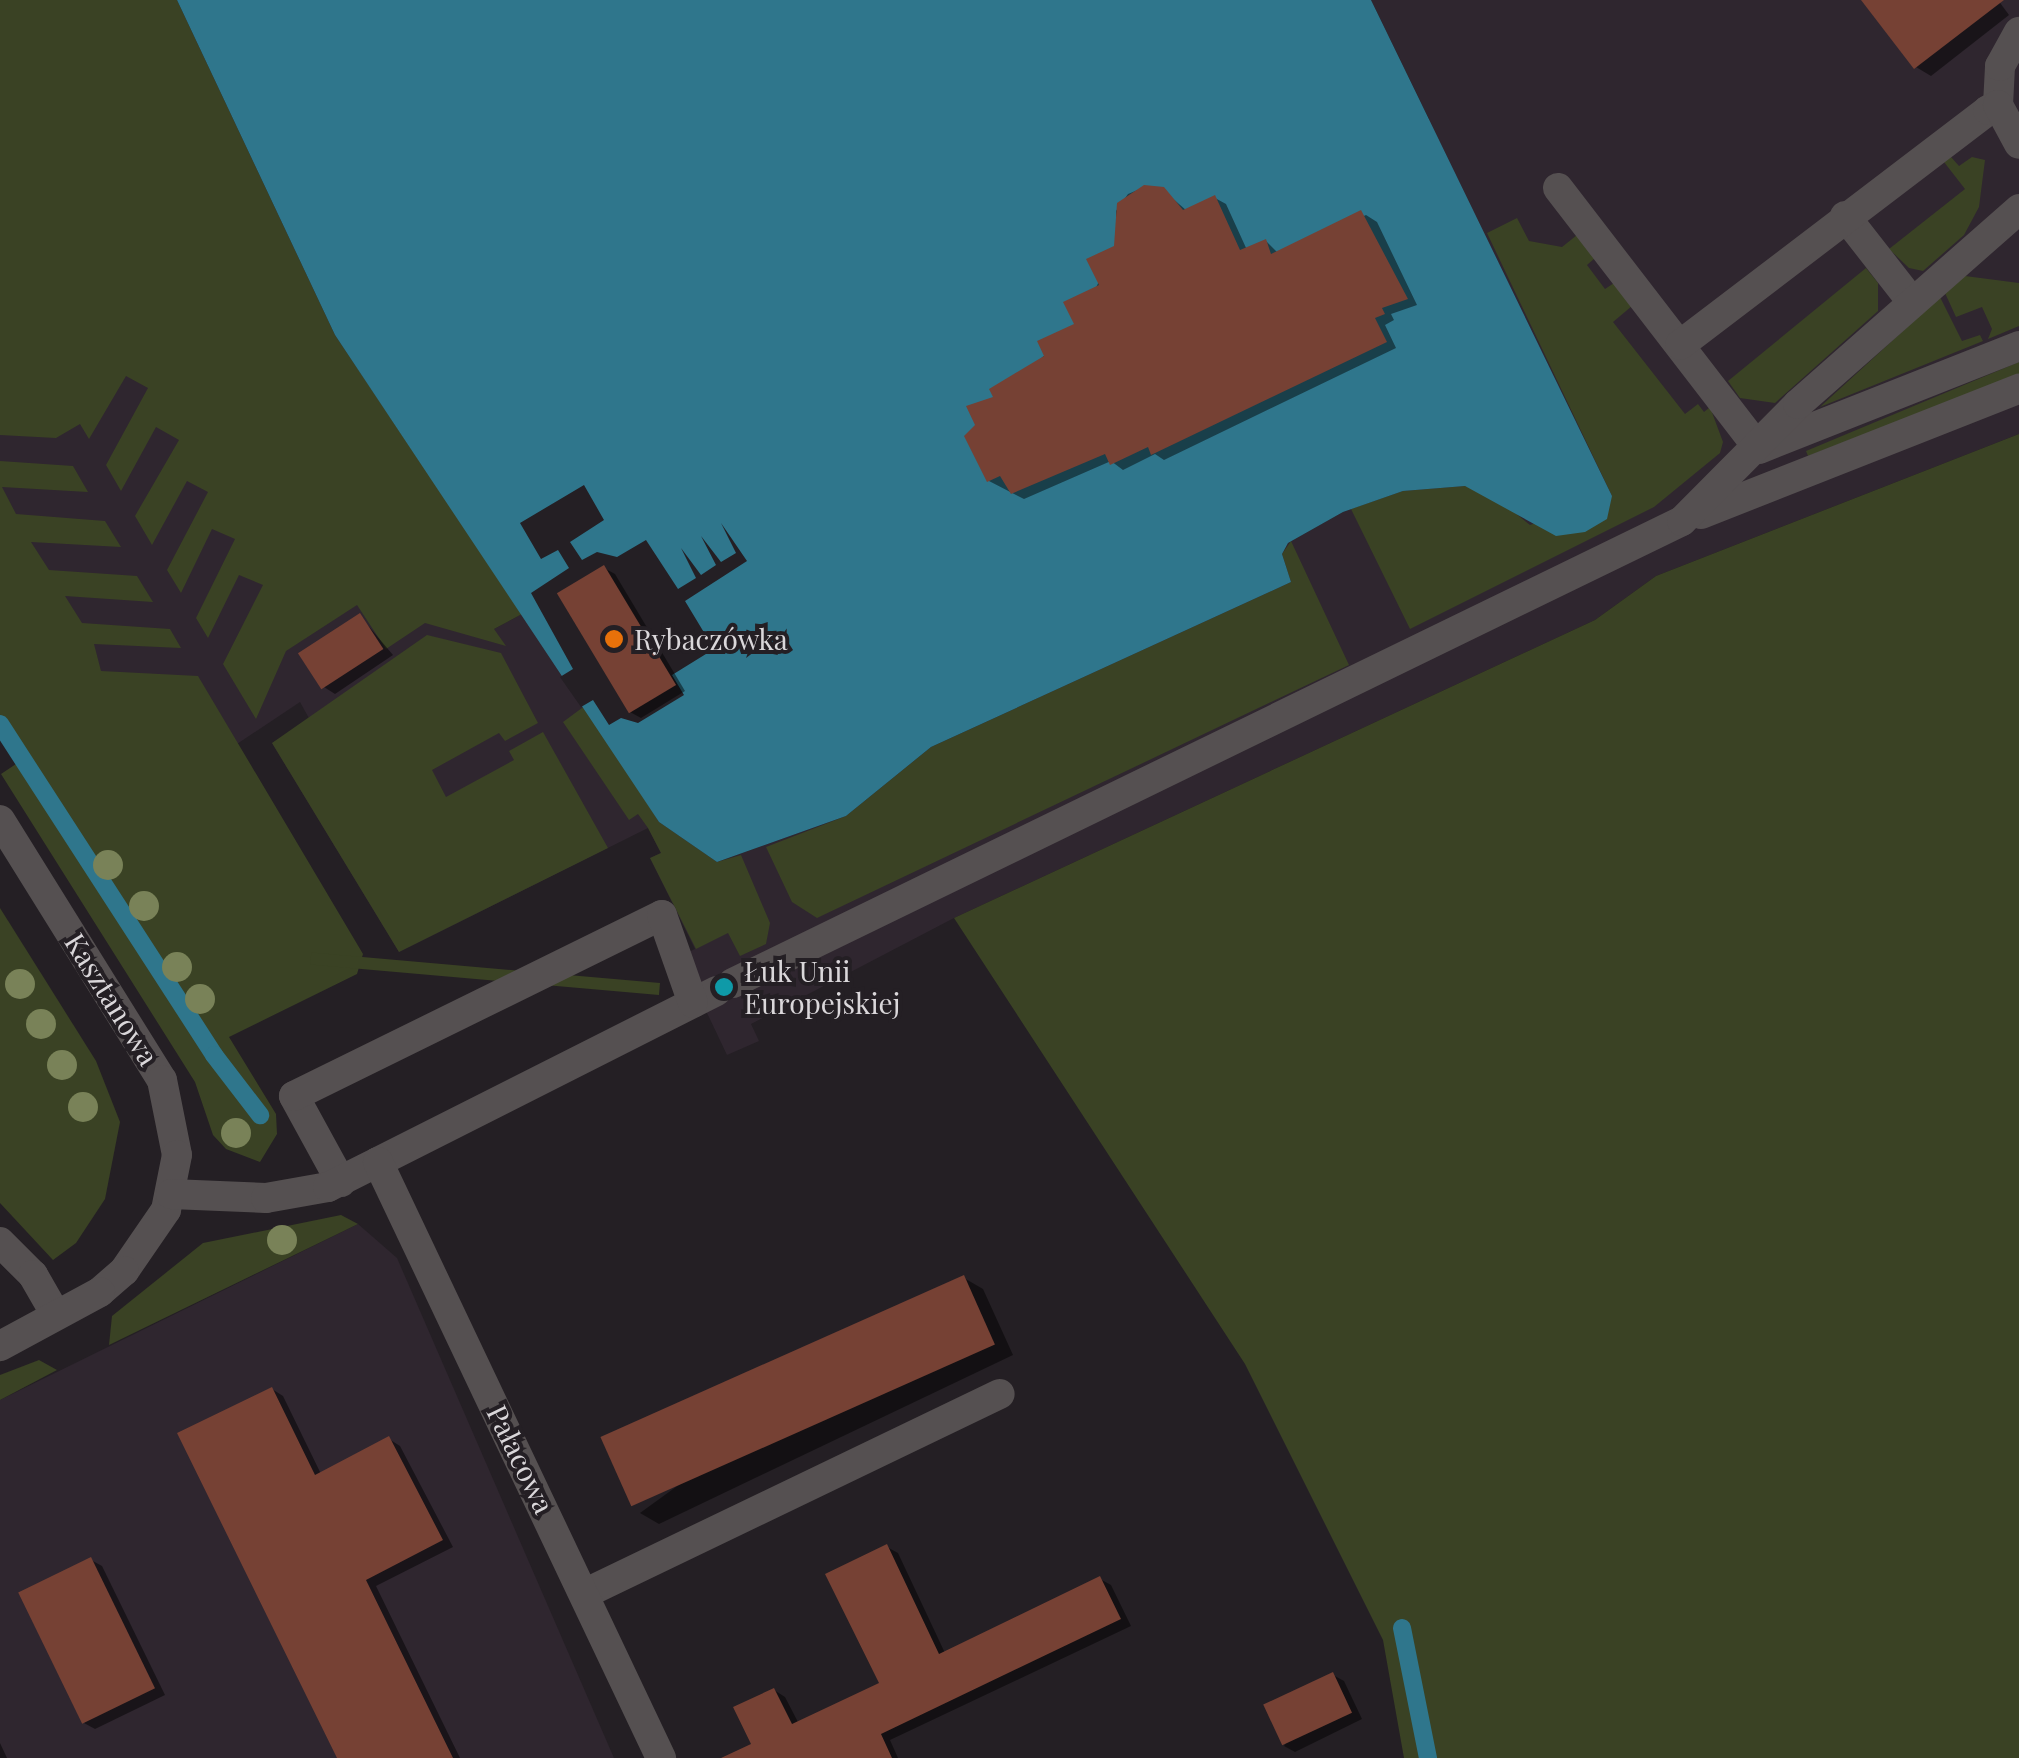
<!DOCTYPE html>
<meta charset="utf-8">
<style>
body{margin:0}
#map{position:relative;width:2019px;height:1758px;overflow:hidden;background:#241f24;font-family:"Playfair Display",serif}
div>[style]{position:absolute}
.built>*{inset:0;background:#2f262f}
.green>*{inset:0;background:#3a4224;transform-origin:0 0}
.water>*{inset:0;background:#2f768c}
.pier>*{inset:0;background:#241f24}
.shadow>*{inset:0;background:#0007}
.stream>*{height:18px;margin:-9px;padding:0 9px;transform-origin:9px;border-radius:9px;background:#2f768c}
.building>*{inset:0;background:#764134;transform-origin:0 0}
.lane>*{height:30px;margin:-15px;padding:0 15px;transform-origin:15px;border-radius:15px;background:#555051}
.street>*{height:30px;margin:-15px;padding:0 15px;transform-origin:15px;border-radius:15px;background:#555051}
.trees>*{width:30px;height:30px;margin:-15px;border-radius:50%;background:#798258}
.dots>*{width:28px;height:28px;translate:-50% -50%;box-sizing:border-box;border:5px solid #241f24;border-radius:50%}
span{translate:-50% -50%;white-space:nowrap;text-align:center;line-height:1.15;-webkit-text-stroke:8px #241f24;paint-order:stroke}
.poi-label{font-size:28px;color:#dad7da}
.left{translate:0 -50%;text-align:left}
.street-label{font-size:28px;color:#dad7da}
</style>
<div id="map">
<div class="built">
<div style="clip-path:polygon(1371px 0,2019px 0,2019px 434px,1656px 576px,1595px 620px,954px 918px,751px 1024px,759px 1041px,727px 1055px,680px 956px,695px 949px,650px 858px,661px 853px,648px 828px,399px 952px,272px 743px,310px 720px,300px 702px,237px 744px,0 686px,0 177px,494px 629px,522px 614px,659px 822px,717px 862px,846px 816px,1288px 543px,1343px 512px,1403px 491px,1429px 119px)"></div>
<div style="clip-path:polygon(358px 1224px,397px 1258px,614px 1758px,0 1758px,0 1400px)"></div>
</div>
<div class="green">
<div style="clip-path:polygon(0 0,177px 0,335px 335px,522px 614px,494px 629px,506px 646px,425px 623px,386px 649px,357px 605px,286px 651px,256px 719px,223px 664px,263px 585px,239px 575px,208px 638px,196px 618px,235px 539px,212px 529px,181px 593px,167px 570px,208px 492px,187px 481px,152px 545px,135px 516px,179px 440px,156px 427px,121px 491px,106px 465px,148px 388px,126px 376px,89px 439px,80px 424px,56px 438px,0 435px)"></div>
<div style="clip-path:polygon(1951px 157px,1959px 166px,1972px 157px,1985px 160px,1979px 207px,1964px 235px,1923px 271px,1909px 268px,1889px 249px,1965px 189px,1944px 162px)"></div>
<div style="clip-path:polygon(1517px 218px,1529px 241px,1562px 247px,1577px 235px,1595px 258px,1587px 265px,1605px 289px,1614px 283px,1632px 306px,1613px 322px,1685px 414px,1698px 404px,1704px 412px,1710px 407px,1723px 442px,1720px 453px,1654px 507px,1410px 629px,1351px 509px,1403px 491px,1465px 486px,1493px 495px,1530px 525px,1612px 496px,1487px 233px)"></div>
<div style="clip-path:polygon(1866px 268px,1878px 283px,1878px 311px,1775px 403px,1740px 398px,1728px 381px)"></div>
<div style="clip-path:polygon(1965px 276px,2019px 283px,2019px 326px,1988px 339px,1992px 329px,1982px 307px,1956px 317px,1945px 293px)"></div>
<div style="clip-path:polygon(1940px 297px,1962px 341px,1980px 335px,1983px 341px,1820px 407px)"></div>
<div style="clip-path:polygon(2019px 362px,2019px 375px,1808px 456px,1806px 451px)"></div>
<div style="clip-path:polygon(2019px 434px,2019px 1758px,1404px 1758px,1383px 1640px,1245px 1364px,954px 918px,1595px 620px,1656px 576px)"></div>
<div style="clip-path:polygon(0 461px,73px 466px,88px 492px,2px 487px,16px 514px,105px 521px,121px 547px,31px 542px,49px 570px,137px 576px,153px 602px,65px 596px,82px 623px,170px 629px,181px 648px,94px 644px,101px 671px,198px 676px,363px 954px,357px 974px,229px 1037px,276px 1114px,277px 1134px,260px 1162px,226px 1149px,213px 1135px,195px 1082px,1px 774px,19px 762px,0 732px)"></div>
<div style="clip-path:polygon(1291px 541px,1349px 665px,817px 918px,792px 902px,766px 847px,846px 816px,931px 747px,1291px 582px,1282px 554px)"></div>
<div style="clip-path:polygon(427px 635px,501px 653px,538px 723px,505px 741px,499px 733px,432px 770px,446px 797px,514px 760px,509px 751px,543px 732px,608px 848px,399px 952px,272px 743px)"></div>
<div style="clip-path:polygon(586px 705px,659px 822px,717px 862px,741px 855px,770px 923px,766px 944px,740px 956px,728px 933px,696px 949px,650px 858px,661px 853px,648px 828px,638px 814px,629px 820px,563px 722px)"></div>
<div style="clip-path:polygon(0 908px,96px 1061px,120px 1122px,105px 1199px,76px 1243px,53px 1260px,0 1203px)"></div>
<div style="left:660px;top:983px;width:12px;height:350px;rotate:95deg"></div>
<div style="clip-path:polygon(341px 1215px,358px 1224px,109px 1345px,112px 1316px,203px 1243px)"></div>
<div style="clip-path:polygon(39px 1360px,57px 1370px,0 1400px,0 1375px)"></div>
</div>
<div class="water">
<div style="clip-path:polygon(177px 0,1371px 0,1612px 496px,1607px 519px,1585px 532px,1556px 536px,1465px 486px,1403px 491px,1343px 512px,1288px 543px,1282px 554px,1291px 582px,931px 747px,846px 816px,717px 862px,659px 822px,335px 335px)"></div>
</div>
<div class="pier">
<div style="clip-path:polygon(584px 485px,604px 520px,570px 542px,582px 560px,597px 552px,617px 557px,646px 540px,678px 589px,696px 578px,681px 548px,701px 575px,716px 565px,701px 536px,721px 562px,736px 553px,721px 523px,747px 561px,685px 601px,714px 649px,672px 675px,684px 695px,638px 723px,621px 718px,609px 725px,593px 700px,581px 707px,560px 677px,573px 669px,531px 593px,569px 568px,558px 550px,541px 559px,520px 523px)"></div>
</div>
<div class="shadow">
<div style="clip-path:polygon(1865px 0,1998px 0,2009px 15px,1931px 76px,1916px 67px)"></div>
<div style="clip-path:polygon(1145px 187px,1163px 190px,1187px 211px,1215px 198px,1226px 204px,1247px 250px,1266px 241px,1279px 254px,1366px 215px,1377px 222px,1417px 305px,1391px 314px,1394px 320px,1385px 325px,1396px 348px,1164px 460px,1155px 454px,1123px 470px,1111px 461px,1024px 499px,989px 481px,996px 399px,1077px 326px,1116px 247px,1116px 211px,1128px 194px)"></div>
<div style="clip-path:polygon(604px 568px,615px 574px,685px 691px,641px 718px,630px 712px)"></div>
<div style="clip-path:polygon(360px 616px,393px 655px,335px 694px,324px 687px)"></div>
<div style="clip-path:polygon(964px 1278px,983px 1289px,1013px 1355px,659px 1524px,640px 1513px)"></div>
<div style="clip-path:polygon(272px 1389px,283px 1396px,321px 1474px,389px 1439px,400px 1446px,453px 1547px,376px 1586px,460px 1758px,339px 1758px)"></div>
<div style="clip-path:polygon(887px 1547px,898px 1553px,945px 1653px,1100px 1579px,1111px 1585px,1131px 1626px,890px 1740px,898px 1758px,761px 1758px,774px 1690px,785px 1697px,799px 1724px,882px 1685px)"></div>
<div style="clip-path:polygon(91px 1560px,102px 1566px,165px 1695px,95px 1729px,84px 1723px)"></div>
<div style="clip-path:polygon(1333px 1675px,1344px 1681px,1362px 1719px,1295px 1752px,1284px 1746px)"></div>
<div style="clip-path:polygon(0 1743px,7px 1758px,0 1758px)"></div>
</div>
<div class="stream">
<div style="left:0;top:724px;width:394px;rotate:57.1deg"></div>
<div style="left:214px;top:1055px;width:76px;rotate:52.5deg"></div>
<div style="left:1402px;top:1628px;width:133px;rotate:78.7deg"></div>
</div>
<div class="building">
<div style="clip-path:polygon(1861px 0,2004px 0,1914px 69px)"></div>
<div style="clip-path:polygon(1144px 185px,1164px 187px,1183px 210px,1215px 195px,1240px 250px,1266px 239px,1271px 254px,1361px 210px,1408px 299px,1382px 308px,1385px 314px,1375px 318px,1387px 342px,1151px 455px,1148px 447px,1110px 465px,1105px 454px,1011px 494px,1000px 476px,987px 482px,964px 436px,975px 425px,966px 406px,993px 397px,989px 389px,1044px 356px,1037px 341px,1074px 324px,1063px 302px,1099px 285px,1086px 259px,1114px 246px,1117px 203px)"></div>
<div style="left:604px;top:565px;width:140px;height:55px;rotate:59deg"></div>
<div style="left:360px;top:613px;width:43px;height:74px;rotate:57deg"></div>
<div style="left:964px;top:1275px;width:76px;height:398px;rotate:66deg"></div>
<div style="clip-path:polygon(272px 1387px,315px 1475px,389px 1436px,443px 1540px,366px 1580px,453px 1758px,337px 1758px,177px 1433px)"></div>
<div style="clip-path:polygon(887px 1544px,939px 1654px,1100px 1576px,1121px 1619px,881px 1734px,892px 1758px,721px 1758px,751px 1744px,733px 1707px,774px 1688px,792px 1724px,879px 1683px,825px 1574px)"></div>
<div style="left:91px;top:1557px;width:146px;height:81px;rotate:64deg"></div>
<div style="left:1333px;top:1672px;width:45px;height:77px;rotate:65deg"></div>
</div>
<div class="lane">
<div style="left:1998px;top:105px;width:39px;rotate:-87deg"></div>
<div style="left:2000px;top:66px;width:39px;rotate:-61deg"></div>
<div style="left:1558px;top:188px;width:329px;rotate:52.4deg"></div>
<div style="left:1759px;top:449px;width:280px;rotate:-21.6deg"></div>
<div style="left:1845px;top:216px;width:110px;rotate:52deg"></div>
<div style="left:1680px;top:345px;width:387px;rotate:-37.3deg"></div>
<div style="left:1988px;top:110px;width:11px;rotate:-27deg"></div>
<div style="left:1998px;top:105px;width:44px;rotate:61.7deg"></div>
<div style="left:1701px;top:514px;width:342px;rotate:-21.5deg"></div>
<div style="left:733px;top:983px;width:1055px;rotate:-25.96deg"></div>
<div style="left:1682px;top:521px;width:165px;rotate:-45.2deg"></div>
<div style="left:1798px;top:404px;width:295px;rotate:-41.4deg"></div>
<div style="left:378px;top:1162px;width:379px;rotate:-26.8deg"></div>
<div style="left:341px;top:1182px;width:98px;rotate:-118.7deg"></div>
<div style="left:294px;top:1096px;width:410px;rotate:-26.2deg"></div>
<div style="left:662px;top:915px;width:93px;rotate:70.6deg"></div>
<div style="left:0;top:1242px;width:47px;rotate:45deg"></div>
<div style="left:33px;top:1275px;width:46px;rotate:60.1deg"></div>
<div style="left:586px;top:1593px;width:459px;rotate:-25.7deg"></div>
</div>
<div class="street">
<div style="left:0;top:820px;width:306px;rotate:58.1deg"></div>
<div style="left:162px;top:1080px;width:76px;rotate:78.7deg"></div>
<div style="left:177px;top:1155px;width:56px;rotate:101.3deg"></div>
<div style="left:166px;top:1210px;width:74px;rotate:124.5deg"></div>
<div style="left:124px;top:1271px;width:32px;rotate:139deg"></div>
<div style="left:100px;top:1292px;width:114px;rotate:151.6deg"></div>
<div style="left:171px;top:1194px;width:95px;rotate:2.4deg"></div>
<div style="left:266px;top:1198px;width:63px;rotate:-10.1deg"></div>
<div style="left:328px;top:1187px;width:56px;rotate:-26.6deg"></div>
<div style="left:378px;top:1162px;width:660px;rotate:64.6deg"></div>
</div>
<div class="trees">
<div style="left:108px;top:865px"></div>
<div style="left:144px;top:906px"></div>
<div style="left:177px;top:967px"></div>
<div style="left:20px;top:984px"></div>
<div style="left:200px;top:999px"></div>
<div style="left:41px;top:1024px"></div>
<div style="left:62px;top:1065px"></div>
<div style="left:83px;top:1107px"></div>
<div style="left:236px;top:1133px"></div>
<div style="left:282px;top:1240px"></div>
</div>
<div class="dots">
<div style="left:614px;top:639px;background:#e8710a"></div>
<div style="left:724px;top:987px;background:#0f9aa8"></div>
</div>
<div class="poi-label">
<span class="left" style="left:634px;top:639px">Rybaczówka</span>
<span class="left" style="left:744px;top:987px">Łuk Unii<br>Europejskiej</span>
</div>
<div class="street-label">
<span style="left:112px;top:999px;rotate:58deg">Kasztanowa</span>
<span style="left:521px;top:1459px;rotate:64deg">Pałacowa</span>
</div>
</div>
